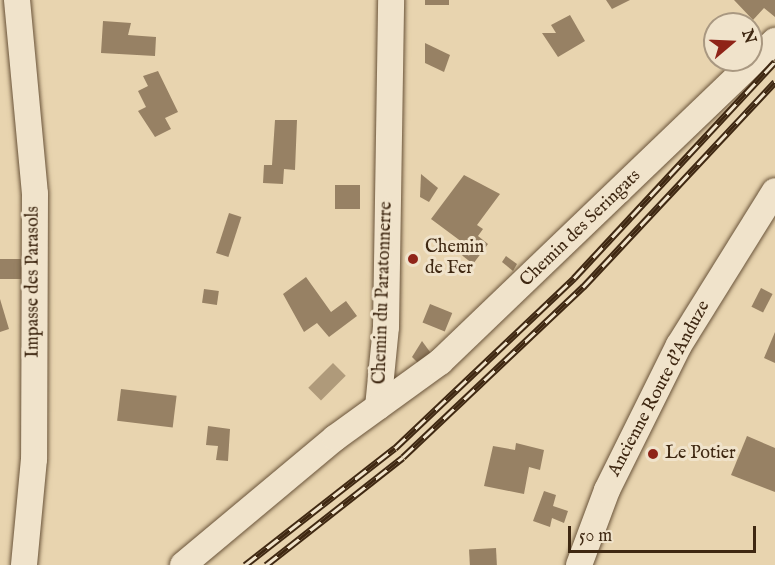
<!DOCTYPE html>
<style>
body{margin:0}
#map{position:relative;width:775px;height:565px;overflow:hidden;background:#e8d4af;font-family:"IM FELL English",serif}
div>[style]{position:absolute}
.water>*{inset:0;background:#af9a7a;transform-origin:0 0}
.building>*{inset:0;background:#978164;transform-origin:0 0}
.roads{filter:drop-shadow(0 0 2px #695339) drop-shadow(0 0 2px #695339)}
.street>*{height:26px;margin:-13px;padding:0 13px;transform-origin:13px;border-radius:13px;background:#f0e3cb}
.rail>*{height:7px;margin-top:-3.5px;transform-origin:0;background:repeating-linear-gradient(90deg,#f0e3cb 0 14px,#3f2812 0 28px);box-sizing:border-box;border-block:2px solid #3f2812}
.dots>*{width:16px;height:16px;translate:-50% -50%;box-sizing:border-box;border:3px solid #f0e3cb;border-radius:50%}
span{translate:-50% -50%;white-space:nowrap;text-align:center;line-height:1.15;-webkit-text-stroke:6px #f0e3cb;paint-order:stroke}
.street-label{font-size:18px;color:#3f2812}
.poi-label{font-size:18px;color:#3f2812}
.left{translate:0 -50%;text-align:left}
.north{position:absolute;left:703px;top:12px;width:60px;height:60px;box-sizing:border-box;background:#f0e3cb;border:2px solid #a99881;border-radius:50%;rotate:71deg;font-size:16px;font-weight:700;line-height:24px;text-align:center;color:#3f2812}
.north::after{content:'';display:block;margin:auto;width:21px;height:27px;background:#8f2418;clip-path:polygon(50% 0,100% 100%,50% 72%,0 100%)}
.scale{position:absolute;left:568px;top:526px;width:188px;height:27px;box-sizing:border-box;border:3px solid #3f2812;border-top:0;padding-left:8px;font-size:18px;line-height:21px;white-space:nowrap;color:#3f2812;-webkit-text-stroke:4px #f0e3cb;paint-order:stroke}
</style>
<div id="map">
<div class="water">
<div style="left:333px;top:363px;width:18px;height:35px;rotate:45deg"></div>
</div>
<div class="building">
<div style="left:425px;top:0;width:24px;height:5px"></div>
<div style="clip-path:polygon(606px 0,630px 0,612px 9px)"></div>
<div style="clip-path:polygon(734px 0,775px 0,775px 17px,764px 8px,753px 20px)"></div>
<div style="clip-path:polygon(570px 15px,585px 41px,558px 57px,542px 33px,556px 33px,551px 25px)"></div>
<div style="clip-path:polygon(103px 21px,131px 23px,128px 35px,156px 37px,155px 56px,101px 53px)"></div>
<div style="clip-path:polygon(425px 43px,450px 55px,444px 72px,425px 63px)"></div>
<div style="clip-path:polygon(158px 71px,178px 112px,165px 118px,171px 129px,155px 137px,138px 111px,146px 107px,138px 91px,148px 86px,143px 76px)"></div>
<div style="clip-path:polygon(275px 120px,297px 120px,295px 170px,284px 169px,283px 184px,263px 183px,264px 165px,272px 165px)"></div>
<div style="clip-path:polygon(421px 174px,438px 188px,429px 202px,420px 197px)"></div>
<div style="clip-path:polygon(464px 175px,500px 194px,477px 225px,483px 229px,478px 236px,488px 244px,473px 264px,459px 253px,466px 245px,431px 219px)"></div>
<div style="left:335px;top:185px;width:25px;height:24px"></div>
<div style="left:229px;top:213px;width:13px;height:42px;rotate:18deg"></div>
<div style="clip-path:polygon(506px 256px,517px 264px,513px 271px,502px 262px)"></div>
<div style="left:0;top:259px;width:21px;height:20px"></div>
<div style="clip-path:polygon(306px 277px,331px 312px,346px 301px,357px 316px,329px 337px,317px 323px,304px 332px,283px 294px)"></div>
<div style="left:761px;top:288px;width:13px;height:21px;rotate:27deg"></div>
<div style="left:204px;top:289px;width:15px;height:14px;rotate:8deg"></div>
<div style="clip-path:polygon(0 299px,9px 329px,0 332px)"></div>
<div style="left:430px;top:304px;width:24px;height:20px;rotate:22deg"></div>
<div style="clip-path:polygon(775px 332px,775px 363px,764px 358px)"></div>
<div style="clip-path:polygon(422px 341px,433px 356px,421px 366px,412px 357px)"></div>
<div style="left:121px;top:389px;width:56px;height:32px;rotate:7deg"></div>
<div style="clip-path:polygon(208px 426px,230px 429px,228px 461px,216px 460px,218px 446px,206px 445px)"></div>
<div style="clip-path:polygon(747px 436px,775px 448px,775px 492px,731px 475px)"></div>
<div style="clip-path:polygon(516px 443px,544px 450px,540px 470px,529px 467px,524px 494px,484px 486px,493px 446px,515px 450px)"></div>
<div style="clip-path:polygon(544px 491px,556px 495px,553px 506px,568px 511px,564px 523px,552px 518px,550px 527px,533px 521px)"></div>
<div style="left:496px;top:548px;width:17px;height:27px;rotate:87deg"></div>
</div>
<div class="roads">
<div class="street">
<div style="left:17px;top:0;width:195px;rotate:84.7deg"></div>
<div style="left:35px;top:194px;width:265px;rotate:90.2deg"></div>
<div style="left:34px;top:459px;width:106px;rotate:95.4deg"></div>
<div style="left:378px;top:407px;width:80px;rotate:-84.3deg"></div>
<div style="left:386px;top:327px;width:327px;rotate:-89.1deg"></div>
<div style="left:183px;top:565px;width:198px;rotate:-39.9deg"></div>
<div style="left:335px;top:438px;width:130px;rotate:-35.9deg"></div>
<div style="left:440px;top:362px;width:464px;rotate:-43.8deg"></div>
<div style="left:579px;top:565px;width:80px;rotate:-69.5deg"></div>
<div style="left:607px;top:490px;width:162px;rotate:-63.6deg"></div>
<div style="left:679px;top:345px;width:181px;rotate:-58.1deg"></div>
</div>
</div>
<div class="rail">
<div style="left:245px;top:565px;width:190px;rotate:-38deg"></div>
<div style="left:395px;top:448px;width:247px;rotate:-43.5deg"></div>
<div style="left:574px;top:278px;width:295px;rotate:-47.1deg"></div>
<div style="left:266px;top:565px;width:174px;rotate:-38.2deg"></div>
<div style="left:403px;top:457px;width:248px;rotate:-43.4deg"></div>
<div style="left:583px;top:287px;width:281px;rotate:-46.9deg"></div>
</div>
<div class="dots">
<div style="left:413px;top:259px;background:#8f2418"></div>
<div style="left:653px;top:454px;background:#8f2418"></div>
</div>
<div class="street-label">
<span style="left:581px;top:229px;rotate:-44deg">Chemin des Seringats</span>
<span style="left:34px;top:282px;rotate:-90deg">Impasse des Parasols</span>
<span style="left:384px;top:293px;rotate:-88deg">Chemin du Paratonnerre</span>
<span style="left:660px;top:389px;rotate:-62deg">Ancienne Route d'Anduze</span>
</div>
<div class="poi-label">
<span class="left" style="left:425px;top:259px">Chemin<br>de Fer</span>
<span class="left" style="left:665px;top:454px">Le Potier</span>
</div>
<div class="north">N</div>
<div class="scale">50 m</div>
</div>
